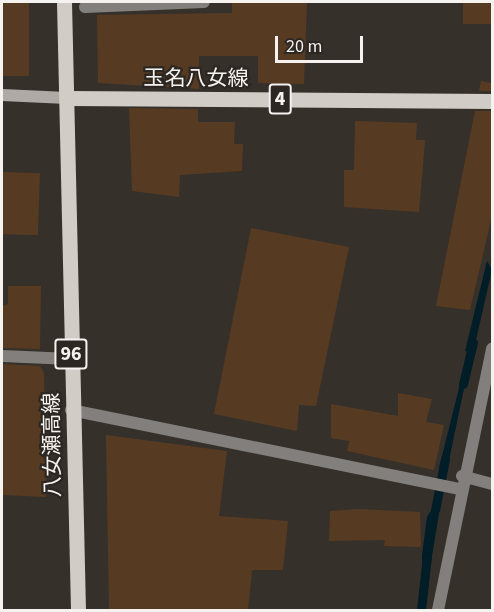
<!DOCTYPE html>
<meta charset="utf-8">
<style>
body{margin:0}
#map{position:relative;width:494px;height:612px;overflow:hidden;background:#36302b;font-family:"Source Sans 3","Noto Sans JP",sans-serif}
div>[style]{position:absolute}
.water>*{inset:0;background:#001d28}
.stream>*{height:9px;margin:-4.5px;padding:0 4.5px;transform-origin:4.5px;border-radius:4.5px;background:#001d28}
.building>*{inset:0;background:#563b22;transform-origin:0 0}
.lane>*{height:12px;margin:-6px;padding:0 6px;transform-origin:6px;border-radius:6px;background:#827f7c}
.street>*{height:12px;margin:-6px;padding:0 6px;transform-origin:6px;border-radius:6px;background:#827f7c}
.secondary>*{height:12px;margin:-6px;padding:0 6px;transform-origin:6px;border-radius:6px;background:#afaaa6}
.primary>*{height:15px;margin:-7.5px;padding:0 7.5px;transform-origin:7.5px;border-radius:7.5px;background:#d2ccc6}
span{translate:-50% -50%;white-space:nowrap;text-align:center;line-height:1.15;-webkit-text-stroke:4.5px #2c2722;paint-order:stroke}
.shield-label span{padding:2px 4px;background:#2c2722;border:2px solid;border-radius:4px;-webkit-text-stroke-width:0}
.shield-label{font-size:20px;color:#f6f2ef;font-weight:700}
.street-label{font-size:21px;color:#f6f2ef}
.frame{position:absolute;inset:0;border:3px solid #f6f2ef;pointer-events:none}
.scale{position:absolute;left:275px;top:36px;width:88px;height:27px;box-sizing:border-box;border:3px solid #f6f2ef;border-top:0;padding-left:8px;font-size:18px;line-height:21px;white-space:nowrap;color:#f6f2ef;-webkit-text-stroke:4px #2c2722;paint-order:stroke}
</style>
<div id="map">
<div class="water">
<div style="clip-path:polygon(487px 261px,492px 270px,473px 353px,465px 351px)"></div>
<div style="clip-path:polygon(463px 372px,467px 374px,447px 470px,439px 468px)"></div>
<div style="clip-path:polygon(438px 499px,439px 514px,430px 568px,422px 565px,422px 555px,427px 517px)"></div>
</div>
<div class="stream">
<div style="left:463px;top:384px;width:43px;rotate:-76.6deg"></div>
<div style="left:435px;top:510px;width:52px;rotate:-78.9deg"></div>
<div style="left:421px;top:610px;width:54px;rotate:-83.7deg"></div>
</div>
<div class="building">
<div style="left:2px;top:2px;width:27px;height:74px"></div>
<div style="clip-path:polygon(232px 2px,307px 2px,304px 84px,258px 83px,258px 56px,199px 56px,199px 89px,98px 83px,97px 15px,232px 13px)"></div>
<div style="left:463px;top:2px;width:29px;height:22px"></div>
<div style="clip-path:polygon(481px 81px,492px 83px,492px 91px,479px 91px)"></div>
<div style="clip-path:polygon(129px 108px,198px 109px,198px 122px,235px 122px,234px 144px,243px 144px,242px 171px,180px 175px,179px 197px,132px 191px)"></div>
<div style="clip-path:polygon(475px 111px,492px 111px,492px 216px,470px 310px,436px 306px)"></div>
<div style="clip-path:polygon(355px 121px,417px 123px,416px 140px,425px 140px,419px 212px,344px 207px,344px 170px,354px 170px)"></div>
<div style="left:2px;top:172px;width:38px;height:62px;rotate:2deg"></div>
<div style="clip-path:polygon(251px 228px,349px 247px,316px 406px,299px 405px,297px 431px,214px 414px)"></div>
<div style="clip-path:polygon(8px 286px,41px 286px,40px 349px,2px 348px,2px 306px,8px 304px)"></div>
<div style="clip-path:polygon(2px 364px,40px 366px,44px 373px,46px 497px,2px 495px)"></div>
<div style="clip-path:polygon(398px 393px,432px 399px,426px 422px,444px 425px,434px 470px,347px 451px,349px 441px,331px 438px,331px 404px,398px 416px)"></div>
<div style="clip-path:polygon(106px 435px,227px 451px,219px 516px,288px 521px,283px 570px,252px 570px,248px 610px,109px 610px)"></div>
<div style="clip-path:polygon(358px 509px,420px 512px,421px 547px,384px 546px,385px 540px,329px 541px,330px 511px)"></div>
</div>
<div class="lane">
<div style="left:462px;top:476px;width:31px;rotate:15deg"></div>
</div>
<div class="street">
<div style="left:85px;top:7px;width:119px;rotate:-2.4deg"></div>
<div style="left:2px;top:356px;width:69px;rotate:2.5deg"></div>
<div style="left:71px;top:410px;width:397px;rotate:11.5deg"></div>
<div style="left:438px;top:610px;width:267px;rotate:-78.3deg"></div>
</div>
<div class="secondary">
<div style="left:2px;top:95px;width:65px;rotate:2.6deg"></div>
</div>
<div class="primary">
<div style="left:64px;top:2px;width:608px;rotate:88.68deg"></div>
<div style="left:67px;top:98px;width:425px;rotate:0.4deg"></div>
</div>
<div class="shield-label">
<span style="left:280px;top:99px">4</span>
<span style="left:71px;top:354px">96</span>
</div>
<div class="street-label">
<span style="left:196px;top:78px">玉名八女線</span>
<span style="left:52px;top:445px;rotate:-91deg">八女瀬高線</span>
</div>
<div class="frame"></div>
<div class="scale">20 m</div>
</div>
